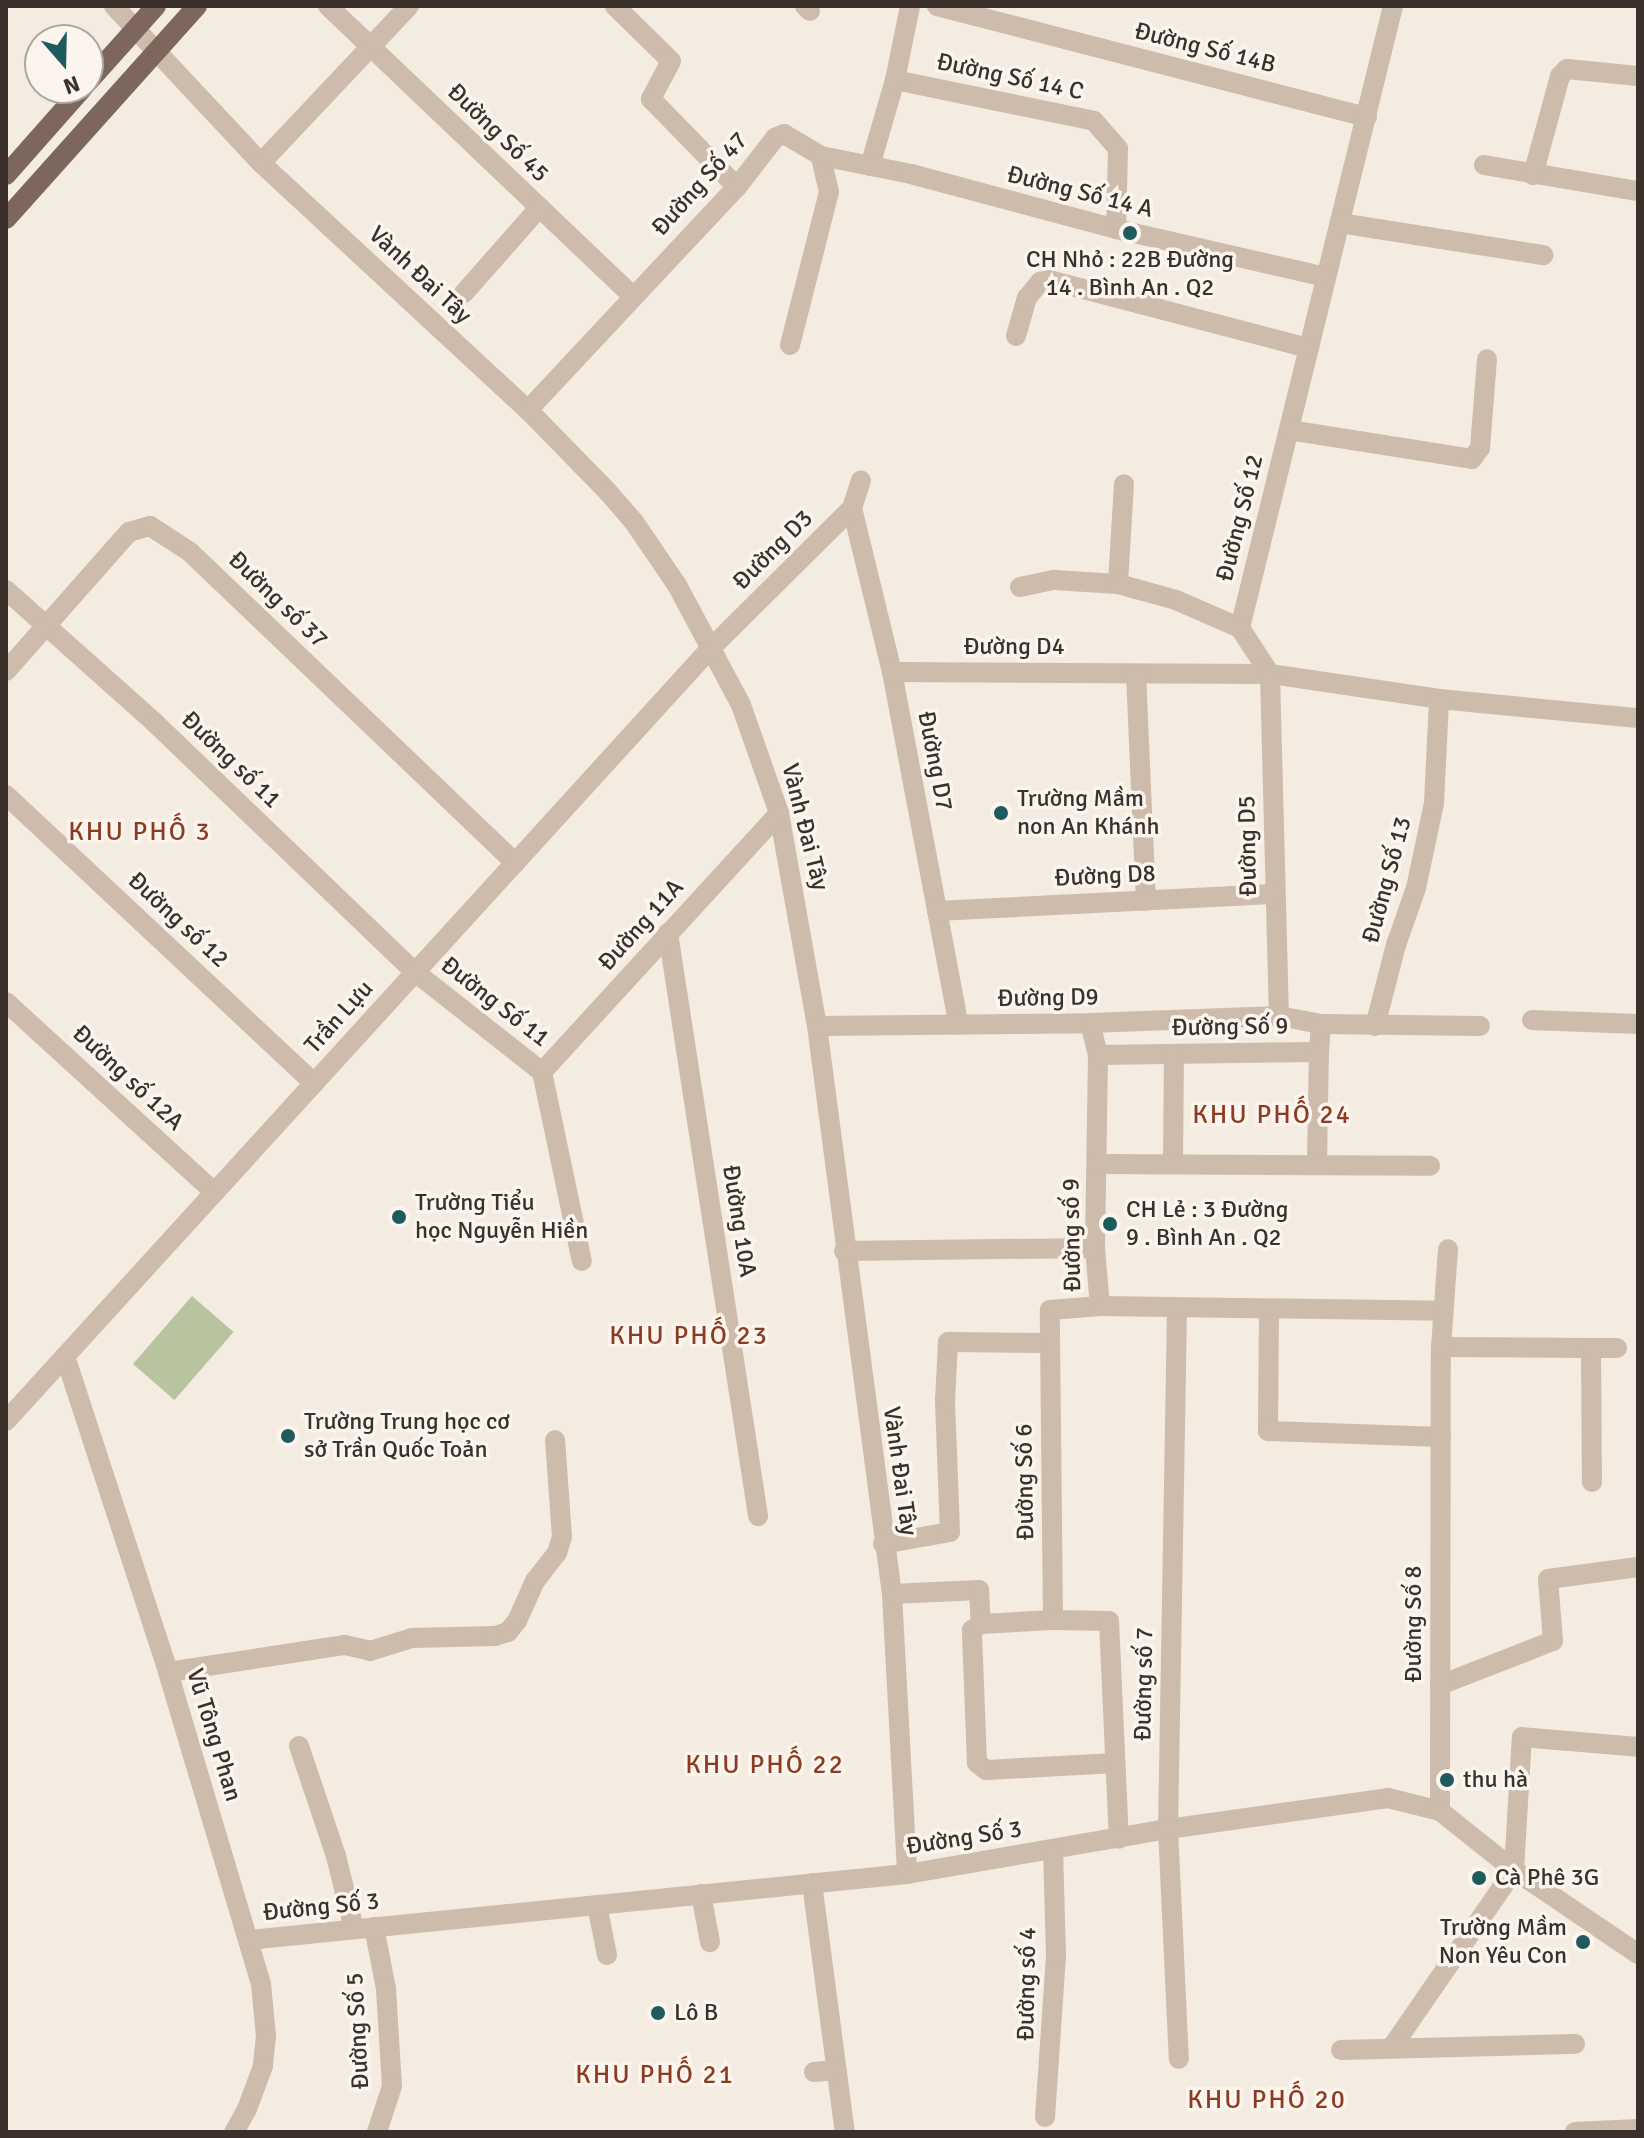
<!DOCTYPE html>
<meta charset="utf-8">
<style>
body{margin:0}
#map{position:relative;width:1644px;height:2138px;overflow:hidden;background:#f4ebe1;font-family:Signika,sans-serif}
div>[style]{position:absolute}
.green>*{inset:0;background:#b8c4a0;transform-origin:0 0}
.minor>*{height:20px;margin:-10px;padding:0 10px;transform-origin:10px;border-radius:10px;background:#cdbbac}
.major>*{height:20px;margin:-10px;padding:0 10px;transform-origin:10px;border-radius:10px;background:#7d675c}
.dots>*{width:22px;height:22px;translate:-50% -50%;box-sizing:border-box;border:4px solid #fbf5ee;border-radius:50%}
span{translate:-50% -50%;white-space:nowrap;text-align:center;line-height:1.15;-webkit-text-stroke:7px #fbf5ee;paint-order:stroke}
.street-label{font-size:24px;color:#3b302b}
.poi-label{font-size:24px;color:#3b302b}
.left{translate:0 -50%;text-align:left}
.right{translate:-100% -50%;text-align:right}
.neighbourhood-label{font-size:26px;color:#8c3b22;letter-spacing:2px}
.frame{position:absolute;inset:0;border:8px solid #3b302b;pointer-events:none}
.north{position:absolute;left:24px;top:24px;width:80px;height:80px;box-sizing:border-box;background:#fbf5ee;border:2px solid #aea6a0;border-radius:50%;rotate:160deg;font-size:22px;font-weight:700;line-height:32px;text-align:center;color:#3b302b}
.north::after{content:'';display:block;margin:auto;width:28px;height:36px;background:#1f5a5e;clip-path:polygon(50% 0,100% 100%,50% 72%,0 100%)}
</style>
<div id="map">
<div class="green">
<div style="left:192px;top:1296px;width:55px;height:90px;rotate:41deg"></div>
</div>
<div class="minor">
<div style="left:114px;top:6px;width:215px;rotate:46.9deg"></div>
<div style="left:261px;top:163px;width:364px;rotate:42.8deg"></div>
<div style="left:528px;top:410px;width:115px;rotate:45.7deg"></div>
<div style="left:608px;top:492px;width:40px;rotate:49deg"></div>
<div style="left:634px;top:522px;width:76px;rotate:55.7deg"></div>
<div style="left:677px;top:585px;width:136px;rotate:61.9deg"></div>
<div style="left:741px;top:705px;width:114px;rotate:70.6deg"></div>
<div style="left:779px;top:813px;width:216px;rotate:79.9deg"></div>
<div style="left:817px;top:1026px;width:573px;rotate:82.48deg"></div>
<div style="left:892px;top:1594px;width:280px;rotate:86.9deg"></div>
<div style="left:328px;top:6px;width:421px;rotate:43.6deg"></div>
<div style="left:615px;top:6px;width:78px;rotate:44.5deg"></div>
<div style="left:671px;top:61px;width:43px;rotate:117.8deg"></div>
<div style="left:651px;top:99px;width:123px;rotate:45.7deg"></div>
<div style="left:805px;top:6px;width:7px;rotate:45deg"></div>
<div style="left:937px;top:6px;width:444px;rotate:14.5deg"></div>
<div style="left:1393px;top:6px;width:641px;rotate:103.82deg"></div>
<div style="left:1240px;top:628px;width:55px;rotate:56.9deg"></div>
<div style="left:1270px;top:674px;width:171px;rotate:8.4deg"></div>
<div style="left:1439px;top:699px;width:200px;rotate:5.5deg"></div>
<div style="left:895px;top:80px;width:203px;rotate:11.6deg"></div>
<div style="left:1094px;top:121px;width:37px;rotate:49deg"></div>
<div style="left:1118px;top:149px;width:80px;rotate:91.4deg"></div>
<div style="left:261px;top:163px;width:216px;rotate:-46.7deg"></div>
<div style="left:1484px;top:165px;width:156px;rotate:9.6deg"></div>
<div style="left:870px;top:166px;width:90px;rotate:-73.8deg"></div>
<div style="left:895px;top:80px;width:76px;rotate:-78.5deg"></div>
<div style="left:1533px;top:175px;width:103px;rotate:-74.7deg"></div>
<div style="left:1560px;top:76px;width:10px;rotate:-45deg"></div>
<div style="left:1567px;top:69px;width:71px;rotate:5.6deg"></div>
<div style="left:1340px;top:223px;width:206px;rotate:9deg"></div>
<div style="left:464px;top:293px;width:113px;rotate:-48.6deg"></div>
<div style="left:1016px;top:336px;width:40px;rotate:-74deg"></div>
<div style="left:1027px;top:298px;width:21px;rotate:-51deg"></div>
<div style="left:1040px;top:282px;width:9px;rotate:-13deg"></div>
<div style="left:1049px;top:280px;width:269px;rotate:14.7deg"></div>
<div style="left:790px;top:345px;width:158px;rotate:-75.7deg"></div>
<div style="left:829px;top:192px;width:37px;rotate:-103deg"></div>
<div style="left:528px;top:410px;width:306px;rotate:-46.9deg"></div>
<div style="left:737px;top:187px;width:62px;rotate:-52.2deg"></div>
<div style="left:775px;top:138px;width:10px;rotate:-24deg"></div>
<div style="left:784px;top:134px;width:43px;rotate:30.7deg"></div>
<div style="left:821px;top:156px;width:92px;rotate:11.3deg"></div>
<div style="left:911px;top:174px;width:212px;rotate:15deg"></div>
<div style="left:1116px;top:229px;width:215px;rotate:12.9deg"></div>
<div style="left:1289px;top:430px;width:185px;rotate:9deg"></div>
<div style="left:1472px;top:459px;width:14px;rotate:-54deg"></div>
<div style="left:1480px;top:448px;width:89px;rotate:-85.5deg"></div>
<div style="left:852px;top:508px;width:169px;rotate:76.3deg"></div>
<div style="left:892px;top:672px;width:359px;rotate:79.3deg"></div>
<div style="left:1118px;top:584px;width:100px;rotate:-86.6deg"></div>
<div style="left:1020px;top:587px;width:35px;rotate:-12deg"></div>
<div style="left:1054px;top:580px;width:64px;rotate:3.6deg"></div>
<div style="left:1118px;top:584px;width:60px;rotate:15.4deg"></div>
<div style="left:1176px;top:600px;width:70px;rotate:23.6deg"></div>
<div style="left:6px;top:590px;width:198px;rotate:41.7deg"></div>
<div style="left:154px;top:722px;width:361px;rotate:43.8deg"></div>
<div style="left:415px;top:972px;width:162px;rotate:38.2deg"></div>
<div style="left:542px;top:1072px;width:193px;rotate:78.1deg"></div>
<div style="left:6px;top:671px;width:186px;rotate:-48.5deg"></div>
<div style="left:129px;top:532px;width:22px;rotate:-16deg"></div>
<div style="left:150px;top:526px;width:48px;rotate:33deg"></div>
<div style="left:190px;top:552px;width:450px;rotate:43.7deg"></div>
<div style="left:892px;top:672px;width:378px;rotate:0.3deg"></div>
<div style="left:1270px;top:674px;width:342px;rotate:88.5deg"></div>
<div style="left:1136px;top:674px;width:227px;rotate:87.5deg"></div>
<div style="left:6px;top:795px;width:422px;rotate:43.1deg"></div>
<div style="left:937px;top:911px;width:337px;rotate:-2.9deg"></div>
<div style="left:668px;top:933px;width:590px;rotate:81.22deg"></div>
<div style="left:6px;top:1002px;width:282px;rotate:42.4deg"></div>
<div style="left:1532px;top:1020px;width:106px;rotate:2.2deg"></div>
<div style="left:1090px;top:1023px;width:33px;rotate:76deg"></div>
<div style="left:1098px;top:1055px;width:193px;rotate:90.9deg"></div>
<div style="left:1095px;top:1248px;width:58px;rotate:85.1deg"></div>
<div style="left:817px;top:1026px;width:273px;rotate:-0.6deg"></div>
<div style="left:1090px;top:1023px;width:189px;rotate:-2.1deg"></div>
<div style="left:1279px;top:1016px;width:43px;rotate:10.8deg"></div>
<div style="left:1375px;top:1026px;width:84px;rotate:-75.5deg"></div>
<div style="left:1396px;top:945px;width:60px;rotate:-70.7deg"></div>
<div style="left:1416px;top:888px;width:87px;rotate:-78deg"></div>
<div style="left:1434px;top:803px;width:104px;rotate:-87.2deg"></div>
<div style="left:1098px;top:1055px;width:221px;rotate:-0.8deg"></div>
<div style="left:1319px;top:1052px;width:28px;rotate:-86deg"></div>
<div style="left:1321px;top:1024px;width:159px;rotate:0.7deg"></div>
<div style="left:542px;top:1072px;width:351px;rotate:-47.5deg"></div>
<div style="left:1173px;top:1163px;width:109px;rotate:-89.5deg"></div>
<div style="left:1317px;top:1163px;width:111px;rotate:-89deg"></div>
<div style="left:1097px;top:1164px;width:333px;rotate:0.3deg"></div>
<div style="left:844px;top:1251px;width:251px;rotate:-0.7deg"></div>
<div style="left:1177px;top:1310px;width:519px;rotate:90.99deg"></div>
<div style="left:1168px;top:1829px;width:230px;rotate:87.3deg"></div>
<div style="left:1269px;top:1311px;width:120px;rotate:90.5deg"></div>
<div style="left:1268px;top:1431px;width:173px;rotate:2deg"></div>
<div style="left:1441px;top:1347px;width:150px;rotate:0.4deg"></div>
<div style="left:1591px;top:1348px;width:134px;rotate:89.6deg"></div>
<div style="left:1591px;top:1348px;width:26px"></div>
<div style="left:65px;top:1356px;width:332px;rotate:71.9deg"></div>
<div style="left:168px;top:1672px;width:326px;rotate:73.4deg"></div>
<div style="left:261px;top:1984px;width:52px;rotate:84.5deg"></div>
<div style="left:266px;top:2036px;width:30px;rotate:96deg"></div>
<div style="left:263px;top:2066px;width:46px;rotate:110.4deg"></div>
<div style="left:247px;top:2109px;width:26px;rotate:119deg"></div>
<div style="left:6px;top:1421px;width:1045px;rotate:-47.64deg"></div>
<div style="left:710px;top:649px;width:200px;rotate:-44.8deg"></div>
<div style="left:852px;top:508px;width:29px;rotate:-72deg"></div>
<div style="left:883px;top:1544px;width:68px;rotate:-10.2deg"></div>
<div style="left:950px;top:1532px;width:131px;rotate:-92.2deg"></div>
<div style="left:945px;top:1401px;width:59px;rotate:-87.1deg"></div>
<div style="left:948px;top:1342px;width:102px;rotate:0.6deg"></div>
<div style="left:892px;top:1594px;width:87px;rotate:-2.6deg"></div>
<div style="left:979px;top:1590px;width:34px;rotate:87deg"></div>
<div style="left:1053px;top:1620px;width:310px;rotate:-90.6deg"></div>
<div style="left:1050px;top:1310px;width:50px;rotate:-4.6deg"></div>
<div style="left:1100px;top:1306px;width:342px;rotate:0.8deg"></div>
<div style="left:168px;top:1672px;width:179px;rotate:-8.7deg"></div>
<div style="left:345px;top:1645px;width:26px;rotate:13deg"></div>
<div style="left:370px;top:1651px;width:44px;rotate:-17.2deg"></div>
<div style="left:412px;top:1638px;width:83px;rotate:-1.4deg"></div>
<div style="left:495px;top:1636px;width:14px;rotate:-17deg"></div>
<div style="left:508px;top:1632px;width:14px;rotate:-51deg"></div>
<div style="left:517px;top:1621px;width:44px;rotate:-65.8deg"></div>
<div style="left:535px;top:1581px;width:36px;rotate:-52deg"></div>
<div style="left:557px;top:1553px;width:17px;rotate:-73deg"></div>
<div style="left:562px;top:1537px;width:97px;rotate:-94.1deg"></div>
<div style="left:1440px;top:1685px;width:121px;rotate:-21.3deg"></div>
<div style="left:1553px;top:1641px;width:62px;rotate:-94.6deg"></div>
<div style="left:1548px;top:1579px;width:91px;rotate:-7.6deg"></div>
<div style="left:299px;top:1746px;width:116px;rotate:71.4deg"></div>
<div style="left:336px;top:1856px;width:75px;rotate:76.1deg"></div>
<div style="left:1115px;top:1763px;width:129px;rotate:176.9deg"></div>
<div style="left:986px;top:1770px;width:11px;rotate:-142deg"></div>
<div style="left:977px;top:1763px;width:133px;rotate:-92.2deg"></div>
<div style="left:972px;top:1630px;width:11px;rotate:-34deg"></div>
<div style="left:981px;top:1624px;width:72px;rotate:-3.2deg"></div>
<div style="left:1053px;top:1620px;width:56px;rotate:1deg"></div>
<div style="left:1109px;top:1621px;width:218px;rotate:87.4deg"></div>
<div style="left:1440px;top:1811px;width:464px;rotate:-89.9deg"></div>
<div style="left:1441px;top:1347px;width:98px;rotate:-85.9deg"></div>
<div style="left:812px;top:1883px;width:251px;rotate:82.5deg"></div>
<div style="left:701px;top:1894px;width:49px;rotate:79.4deg"></div>
<div style="left:597px;top:1905px;width:51px;rotate:78.7deg"></div>
<div style="left:374px;top:1927px;width:63px;rotate:79deg"></div>
<div style="left:386px;top:1989px;width:97px;rotate:86.5deg"></div>
<div style="left:392px;top:2086px;width:48px;rotate:108.1deg"></div>
<div style="left:249px;top:1940px;width:661px;rotate:-5.73deg"></div>
<div style="left:907px;top:1874px;width:265px;rotate:-9.8deg"></div>
<div style="left:1168px;top:1829px;width:222px;rotate:-8deg"></div>
<div style="left:1388px;top:1798px;width:54px;rotate:14deg"></div>
<div style="left:1440px;top:1811px;width:95px;rotate:38.6deg"></div>
<div style="left:1514px;top:1870px;width:150px;rotate:34.1deg"></div>
<div style="left:1392px;top:2047px;width:215px;rotate:-55.4deg"></div>
<div style="left:1514px;top:1870px;width:133px;rotate:-86.6deg"></div>
<div style="left:1522px;top:1737px;width:116px;rotate:4.9deg"></div>
<div style="left:1341px;top:2050px;width:234px;rotate:-1.5deg"></div>
<div style="left:814px;top:2072px;width:23px;rotate:-5deg"></div>
<div style="left:1045px;top:2117px;width:161px;rotate:-86.1deg"></div>
<div style="left:1056px;top:1956px;width:105px;rotate:-91.6deg"></div>
<div style="left:1575px;top:2132px;width:63px;rotate:-2.7deg"></div>
</div>
<div class="major">
<div style="left:88px;top:82px;width:102px;rotate:-48.2deg"></div>
<div style="left:6px;top:175px;width:116px;rotate:-48.5deg"></div>
<div style="left:6px;top:219px;width:286px;rotate:-48.1deg"></div>
</div>
<div class="dots">
<div style="left:1130px;top:233px;background:#1f5a5e"></div>
<div style="left:1001px;top:813px;background:#1f5a5e"></div>
<div style="left:399px;top:1217px;background:#1f5a5e"></div>
<div style="left:1110px;top:1224px;background:#1f5a5e"></div>
<div style="left:288px;top:1436px;background:#1f5a5e"></div>
<div style="left:1447px;top:1780px;background:#1f5a5e"></div>
<div style="left:1479px;top:1878px;background:#1f5a5e"></div>
<div style="left:1583px;top:1942px;background:#1f5a5e"></div>
<div style="left:658px;top:2013px;background:#1f5a5e"></div>
</div>
<div class="street-label">
<span style="left:1205px;top:48px;rotate:14deg">Đường Số 14B</span>
<span style="left:1010px;top:77px;rotate:12deg">Đường Số 14 C</span>
<span style="left:498px;top:133px;rotate:44deg">Đường Số 45</span>
<span style="left:700px;top:184px;rotate:-48deg">Đường Số 47</span>
<span style="left:1080px;top:192px;rotate:14deg">Đường Số 14 A</span>
<span style="left:420px;top:275px;rotate:43deg">Vành Đai Tây</span>
<span style="left:1240px;top:518px;rotate:-76deg">Đường Số 12</span>
<span style="left:773px;top:550px;rotate:-45deg">Đường D3</span>
<span style="left:278px;top:600px;rotate:44deg">Đường số 37</span>
<span style="left:1014px;top:647px">Đường D4</span>
<span style="left:231px;top:760px;rotate:44deg">Đường số 11</span>
<span style="left:935px;top:761px;rotate:79deg">Đường D7</span>
<span style="left:805px;top:827px;rotate:76deg">Vành Đai Tây</span>
<span style="left:1248px;top:846px;rotate:-91deg">Đường D5</span>
<span style="left:1105px;top:876px;rotate:-3deg">Đường D8</span>
<span style="left:1387px;top:880px;rotate:-75deg">Đường Số 13</span>
<span style="left:178px;top:920px;rotate:43deg">Đường số 12</span>
<span style="left:641px;top:925px;rotate:-48deg">Đường 11A</span>
<span style="left:1048px;top:998px;rotate:-1deg">Đường D9</span>
<span style="left:495px;top:1002px;rotate:38deg">Đường Số 11</span>
<span style="left:339px;top:1017px;rotate:-48deg">Trần Lựu</span>
<span style="left:1230px;top:1027px;rotate:-1deg">Đường Số 9</span>
<span style="left:128px;top:1078px;rotate:43deg">Đường số 12A</span>
<span style="left:739px;top:1221px;rotate:81deg">Đường 10A</span>
<span style="left:1072px;top:1235px;rotate:-91deg">Đường số 9</span>
<span style="left:900px;top:1471px;rotate:82deg">Vành Đai Tây</span>
<span style="left:1025px;top:1482px;rotate:-91deg">Đường Số 6</span>
<span style="left:1414px;top:1624px;rotate:-90deg">Đường Số 8</span>
<span style="left:1144px;top:1684px;rotate:-89deg">Đường số 7</span>
<span style="left:214px;top:1735px;rotate:73deg">Vũ Tông Phan</span>
<span style="left:964px;top:1838px;rotate:-9deg">Đường Số 3</span>
<span style="left:321px;top:1907px;rotate:-6deg">Đường Số 3</span>
<span style="left:1027px;top:1984px;rotate:-89deg">Đường số 4</span>
<span style="left:358px;top:2031px;rotate:-93deg">Đường Số 5</span>
</div>
<div class="poi-label">
<span style="left:1130px;top:274px">CH Nhỏ : 22B Đường<br>14 . Bình An . Q2</span>
<span class="left" style="left:1017px;top:813px">Trường Mầm<br>non An Khánh</span>
<span class="left" style="left:415px;top:1217px">Trường Tiểu<br>học Nguyễn Hiền</span>
<span class="left" style="left:1126px;top:1224px">CH Lẻ : 3 Đường<br>9 . Bình An . Q2</span>
<span class="left" style="left:304px;top:1436px">Trường Trung học cơ<br>sở Trần Quốc Toản</span>
<span class="left" style="left:1463px;top:1780px">thu hà</span>
<span class="left" style="left:1495px;top:1878px">Cà Phê 3G</span>
<span class="right" style="left:1567px;top:1942px">Trường Mầm<br>Non Yêu Con</span>
<span class="left" style="left:674px;top:2013px">Lô B</span>
</div>
<div class="neighbourhood-label">
<span style="left:140px;top:833px">KHU PHỐ 3</span>
<span style="left:1272px;top:1116px">KHU PHỐ 24</span>
<span style="left:689px;top:1337px">KHU PHỐ 23</span>
<span style="left:765px;top:1766px">KHU PHỐ 22</span>
<span style="left:655px;top:2076px">KHU PHỐ 21</span>
<span style="left:1267px;top:2101px">KHU PHỐ 20</span>
</div>
<div class="frame"></div>
<div class="north">N</div>
</div>
